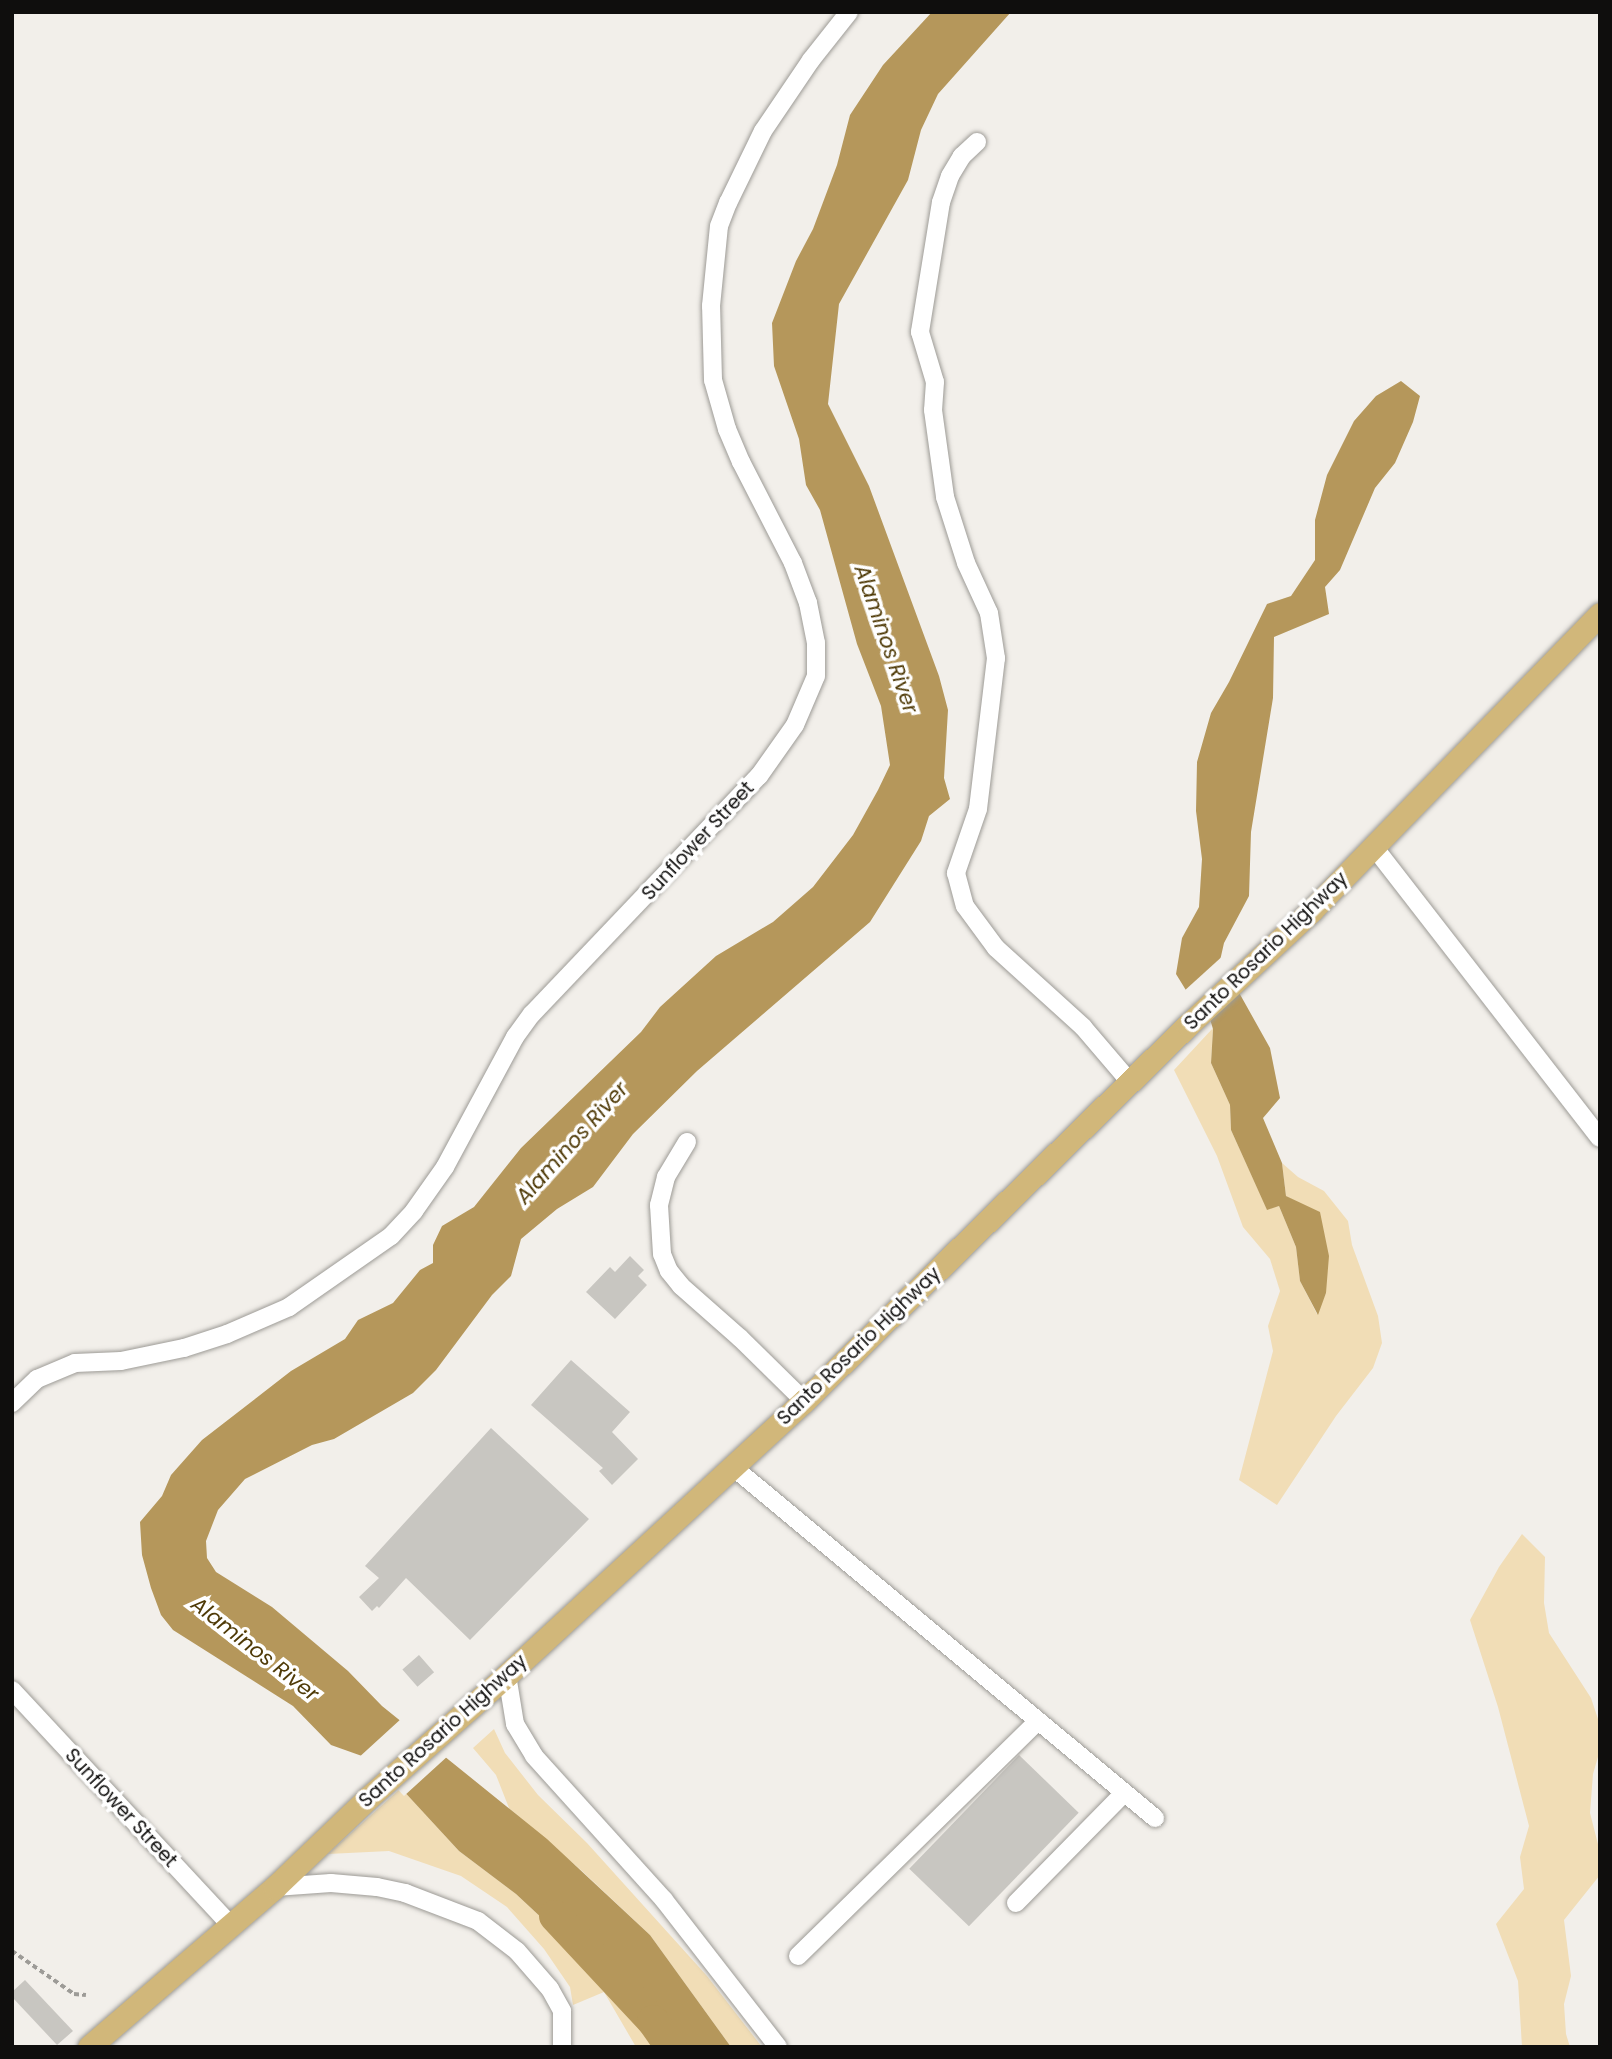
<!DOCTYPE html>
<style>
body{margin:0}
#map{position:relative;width:1612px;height:2059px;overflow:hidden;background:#f2efea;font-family:Poppins,sans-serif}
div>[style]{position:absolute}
.green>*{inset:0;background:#f1ddb6}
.water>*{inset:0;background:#b5975b}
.pier>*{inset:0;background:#f2efea}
.river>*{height:32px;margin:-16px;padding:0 16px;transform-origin:16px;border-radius:16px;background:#b5975b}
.building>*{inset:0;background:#c8c6c1;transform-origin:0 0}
.path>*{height:3.5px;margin-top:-1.75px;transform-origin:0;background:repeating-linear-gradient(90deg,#9d9b97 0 5px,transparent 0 8.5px)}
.roads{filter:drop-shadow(0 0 2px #9d9b96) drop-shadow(0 0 2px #9d9b96)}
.minor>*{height:18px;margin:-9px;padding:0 9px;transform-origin:9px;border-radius:9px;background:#fff}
.major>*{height:23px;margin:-11.5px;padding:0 11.5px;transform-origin:11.5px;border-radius:11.5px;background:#d1b77a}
span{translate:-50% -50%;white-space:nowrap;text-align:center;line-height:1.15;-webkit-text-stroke:7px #fff;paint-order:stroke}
.street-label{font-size:19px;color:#0f0e0d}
.water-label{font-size:21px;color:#4f3a07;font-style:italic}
.frame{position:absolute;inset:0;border:14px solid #0f0e0d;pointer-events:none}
</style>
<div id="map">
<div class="green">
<div style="clip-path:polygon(1213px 1028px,1211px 1063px,1230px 1105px,1231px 1130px,1267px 1209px,1279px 1206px,1296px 1247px,1300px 1281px,1317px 1314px,1326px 1293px,1298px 1203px,1286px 1196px,1282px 1163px,1298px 1177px,1324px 1191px,1348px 1221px,1352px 1245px,1378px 1316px,1382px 1343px,1373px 1368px,1336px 1416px,1277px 1505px,1239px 1480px,1273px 1351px,1268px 1326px,1280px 1291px,1270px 1259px,1243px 1227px,1217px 1156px,1174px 1070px)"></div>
<div style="clip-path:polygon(1522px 1534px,1545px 1557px,1544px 1603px,1549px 1633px,1591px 1698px,1600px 1725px,1600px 1750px,1593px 1774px,1590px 1813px,1600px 1852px,1600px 1875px,1564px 1920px,1571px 1976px,1564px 2004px,1566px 2034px,1570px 2047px,1522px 2047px,1518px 1981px,1496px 1924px,1524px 1889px,1520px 1857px,1529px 1826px,1498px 1707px,1470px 1620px,1499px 1567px)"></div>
<div style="clip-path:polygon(494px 1729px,505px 1753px,538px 1795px,587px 1843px,707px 1976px,762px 2047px,731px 2047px,650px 1935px,582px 1871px,509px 1808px,496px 1775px,473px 1748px)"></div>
<div style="clip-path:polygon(401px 1788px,459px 1851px,516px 1894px,560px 1935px,592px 1951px,630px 1984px,674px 2047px,636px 2047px,604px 1992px,573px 2005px,570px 1987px,544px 1949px,507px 1907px,461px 1876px,389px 1851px,328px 1854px)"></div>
</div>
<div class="water">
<div style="clip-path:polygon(932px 12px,1011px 12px,938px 94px,921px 130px,908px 180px,839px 304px,828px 404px,869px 486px,939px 676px,948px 710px,944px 778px,950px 799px,929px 816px,921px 841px,870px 922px,697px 1071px,633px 1134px,593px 1187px,557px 1209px,521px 1239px,511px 1276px,492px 1295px,436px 1370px,413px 1393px,334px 1439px,312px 1445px,245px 1479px,218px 1510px,206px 1541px,207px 1558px,216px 1572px,272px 1607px,348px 1671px,382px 1706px,547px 1839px,650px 1935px,731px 2047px,674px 2047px,630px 1984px,592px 1951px,560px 1935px,516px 1894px,459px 1851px,376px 1761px,331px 1745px,293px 1706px,173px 1630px,161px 1615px,151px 1588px,142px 1555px,140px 1522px,162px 1496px,171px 1475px,202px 1440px,291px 1371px,345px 1339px,358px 1320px,393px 1303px,420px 1270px,433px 1263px,433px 1245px,442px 1226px,474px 1207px,521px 1148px,641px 1032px,660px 1007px,716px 956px,773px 922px,813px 887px,853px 835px,878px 790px,890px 765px,881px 706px,857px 644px,820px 510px,806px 485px,799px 439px,774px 366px,772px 323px,796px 261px,813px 229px,837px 165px,850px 115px,883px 65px)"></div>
<div style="clip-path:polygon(1401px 381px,1420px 396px,1413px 422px,1395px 463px,1375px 488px,1340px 570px,1325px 587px,1329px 614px,1274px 637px,1273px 698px,1251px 832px,1249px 896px,1224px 943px,1217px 974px,1192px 1000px,1176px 974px,1182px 938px,1199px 907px,1202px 859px,1196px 811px,1197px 762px,1211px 713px,1229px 682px,1267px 604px,1291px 596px,1315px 560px,1315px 520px,1327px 475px,1354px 421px,1376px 396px)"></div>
<div style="clip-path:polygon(1237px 989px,1270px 1048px,1280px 1098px,1263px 1118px,1282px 1163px,1286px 1196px,1320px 1212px,1329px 1256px,1326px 1293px,1318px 1315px,1300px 1281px,1296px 1247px,1279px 1206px,1267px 1210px,1231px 1130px,1230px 1105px,1211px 1063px,1213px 1029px,1209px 1016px)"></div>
</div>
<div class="pier">
<div style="clip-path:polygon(1226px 953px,1220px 976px,1194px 1003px,1189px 1003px,1183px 992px)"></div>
<div style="clip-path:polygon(402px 1718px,449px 1755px,404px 1796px,374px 1764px,356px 1760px)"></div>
</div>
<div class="river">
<div style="left:555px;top:1916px;width:144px;rotate:47deg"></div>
<div style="left:653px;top:2021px;width:32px;rotate:55deg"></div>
</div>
<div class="building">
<div style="clip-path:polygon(630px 1256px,644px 1270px,638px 1276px,647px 1285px,615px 1319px,586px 1292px,610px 1267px,615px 1272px)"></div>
<div style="clip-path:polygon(571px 1360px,630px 1412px,612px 1432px,638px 1459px,612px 1485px,599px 1471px,603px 1468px,531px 1405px)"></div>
<div style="clip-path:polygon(491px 1428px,589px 1519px,470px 1640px,406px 1578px,379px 1608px,377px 1606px,372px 1611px,359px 1597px,379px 1578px,365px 1566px)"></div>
<div style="left:419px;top:1655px;width:23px;height:22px;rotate:49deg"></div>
<div style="left:1019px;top:1755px;width:83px;height:158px;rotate:44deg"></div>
<div style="clip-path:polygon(25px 1980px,73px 2031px,57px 2045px,12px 1997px,12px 1992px)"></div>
</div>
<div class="path">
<div style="left:12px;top:1951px;width:75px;rotate:34.7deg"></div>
<div style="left:74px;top:1994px;width:12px;rotate:5deg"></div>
</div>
<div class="roads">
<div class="minor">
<div style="left:977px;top:142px;width:21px;rotate:137deg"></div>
<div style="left:962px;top:156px;width:23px;rotate:121deg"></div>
<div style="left:950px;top:176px;width:28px;rotate:109deg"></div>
<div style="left:941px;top:202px;width:132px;rotate:99.2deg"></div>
<div style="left:920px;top:332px;width:52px;rotate:73.3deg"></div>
<div style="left:935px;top:382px;width:28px;rotate:94deg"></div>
<div style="left:933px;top:410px;width:88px;rotate:82.1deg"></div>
<div style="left:945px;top:497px;width:69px;rotate:72.3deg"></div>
<div style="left:966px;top:563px;width:55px;rotate:65.3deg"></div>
<div style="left:989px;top:613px;width:46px;rotate:81.2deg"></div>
<div style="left:996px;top:658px;width:152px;rotate:96.8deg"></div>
<div style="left:978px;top:809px;width:68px;rotate:109deg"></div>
<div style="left:956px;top:873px;width:34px;rotate:75deg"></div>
<div style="left:965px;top:906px;width:52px;rotate:53.6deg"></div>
<div style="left:996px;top:948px;width:118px;rotate:42.2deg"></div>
<div style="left:1083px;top:1027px;width:72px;rotate:49.5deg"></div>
<div style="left:1374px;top:847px;width:368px;rotate:52.2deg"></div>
<div style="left:687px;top:1142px;width:41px;rotate:121deg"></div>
<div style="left:666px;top:1177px;width:29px;rotate:104deg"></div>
<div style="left:659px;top:1205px;width:49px;rotate:86.5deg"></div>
<div style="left:662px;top:1254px;width:18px;rotate:68deg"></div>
<div style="left:669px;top:1271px;width:19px;rotate:51deg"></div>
<div style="left:681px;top:1286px;width:79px;rotate:41.4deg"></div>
<div style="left:740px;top:1338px;width:90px;rotate:44.5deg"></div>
<div style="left:12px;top:1403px;width:35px;rotate:-44deg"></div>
<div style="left:37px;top:1379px;width:41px;rotate:-22.8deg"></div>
<div style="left:75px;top:1363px;width:46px;rotate:-2.5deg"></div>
<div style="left:121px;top:1361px;width:64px;rotate:-11.7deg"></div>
<div style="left:184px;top:1348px;width:45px;rotate:-18deg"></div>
<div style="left:227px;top:1334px;width:68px;rotate:-23.5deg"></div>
<div style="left:289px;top:1307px;width:124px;rotate:-34.8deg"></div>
<div style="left:391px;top:1236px;width:34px;rotate:-47deg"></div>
<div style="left:414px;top:1211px;width:54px;rotate:-54.8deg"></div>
<div style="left:445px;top:1167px;width:148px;rotate:-61.7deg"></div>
<div style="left:515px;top:1037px;width:29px;rotate:-54deg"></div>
<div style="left:532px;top:1014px;width:329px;rotate:-46.4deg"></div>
<div style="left:759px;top:776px;width:62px;rotate:-54.8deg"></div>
<div style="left:795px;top:725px;width:53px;rotate:-66.8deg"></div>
<div style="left:816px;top:676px;width:33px;rotate:-90deg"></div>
<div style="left:816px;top:643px;width:41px;rotate:-101.3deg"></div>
<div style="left:808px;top:603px;width:43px;rotate:-110.6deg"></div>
<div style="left:793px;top:563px;width:114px;rotate:-117.2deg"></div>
<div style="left:741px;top:462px;width:36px;rotate:-113deg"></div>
<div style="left:727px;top:429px;width:51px;rotate:-105.9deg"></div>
<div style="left:713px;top:380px;width:74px;rotate:-91.5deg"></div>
<div style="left:711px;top:306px;width:80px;rotate:-84.3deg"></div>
<div style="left:719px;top:226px;width:25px;rotate:-69deg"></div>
<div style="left:728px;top:203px;width:80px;rotate:-64.1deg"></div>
<div style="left:763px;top:131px;width:86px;rotate:-55.9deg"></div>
<div style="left:811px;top:60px;width:61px;rotate:-51.6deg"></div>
<div style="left:733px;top:1467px;width:549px;rotate:39.75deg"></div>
<div style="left:507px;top:1675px;width:50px;rotate:80.7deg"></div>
<div style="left:515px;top:1724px;width:37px;rotate:59deg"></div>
<div style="left:534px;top:1756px;width:194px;rotate:47.9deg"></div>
<div style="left:664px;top:1900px;width:186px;rotate:52.2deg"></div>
<div style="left:12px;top:1690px;width:322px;rotate:47.1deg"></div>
<div style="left:275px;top:1887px;width:56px;rotate:-4.1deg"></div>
<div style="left:331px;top:1883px;width:46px;rotate:5deg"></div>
<div style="left:377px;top:1887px;width:29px;rotate:12deg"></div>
<div style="left:405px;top:1893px;width:78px;rotate:21deg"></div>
<div style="left:478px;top:1921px;width:49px;rotate:37.6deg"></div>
<div style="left:517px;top:1951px;width:50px;rotate:49deg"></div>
<div style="left:550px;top:1989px;width:25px;rotate:61deg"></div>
<div style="left:562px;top:2011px;width:36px;rotate:90deg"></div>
<div style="left:1016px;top:1903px;width:154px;rotate:-45.5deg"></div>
<div style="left:798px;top:1956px;width:336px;rotate:-44.4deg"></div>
</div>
<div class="major">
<div style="left:89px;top:2047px;width:245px;rotate:-40.7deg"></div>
<div style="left:275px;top:1887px;width:129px;rotate:-43.7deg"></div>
<div style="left:368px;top:1798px;width:186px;rotate:-41.5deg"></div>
<div style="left:507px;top:1675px;width:404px;rotate:-42.7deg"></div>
<div style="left:804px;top:1401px;width:537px;rotate:-44.4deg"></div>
<div style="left:1188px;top:1025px;width:168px;rotate:-42.8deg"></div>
<div style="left:1311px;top:911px;width:414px;rotate:-45.8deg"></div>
</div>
</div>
<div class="street-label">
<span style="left:698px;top:841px;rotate:-47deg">Sunflower Street</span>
<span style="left:1266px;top:951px;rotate:-44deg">Santo Rosario Highway</span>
<span style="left:859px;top:1346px;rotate:-44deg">Santo Rosario Highway</span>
<span style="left:443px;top:1731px;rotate:-42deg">Santo Rosario Highway</span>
<span style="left:121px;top:1808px;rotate:47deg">Sunflower Street</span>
</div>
<div class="water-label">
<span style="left:886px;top:639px;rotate:71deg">Alaminos River</span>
<span style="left:572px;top:1143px;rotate:-48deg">Alaminos River</span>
<span style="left:255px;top:1649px;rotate:38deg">Alaminos River</span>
</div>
<div class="frame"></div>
</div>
